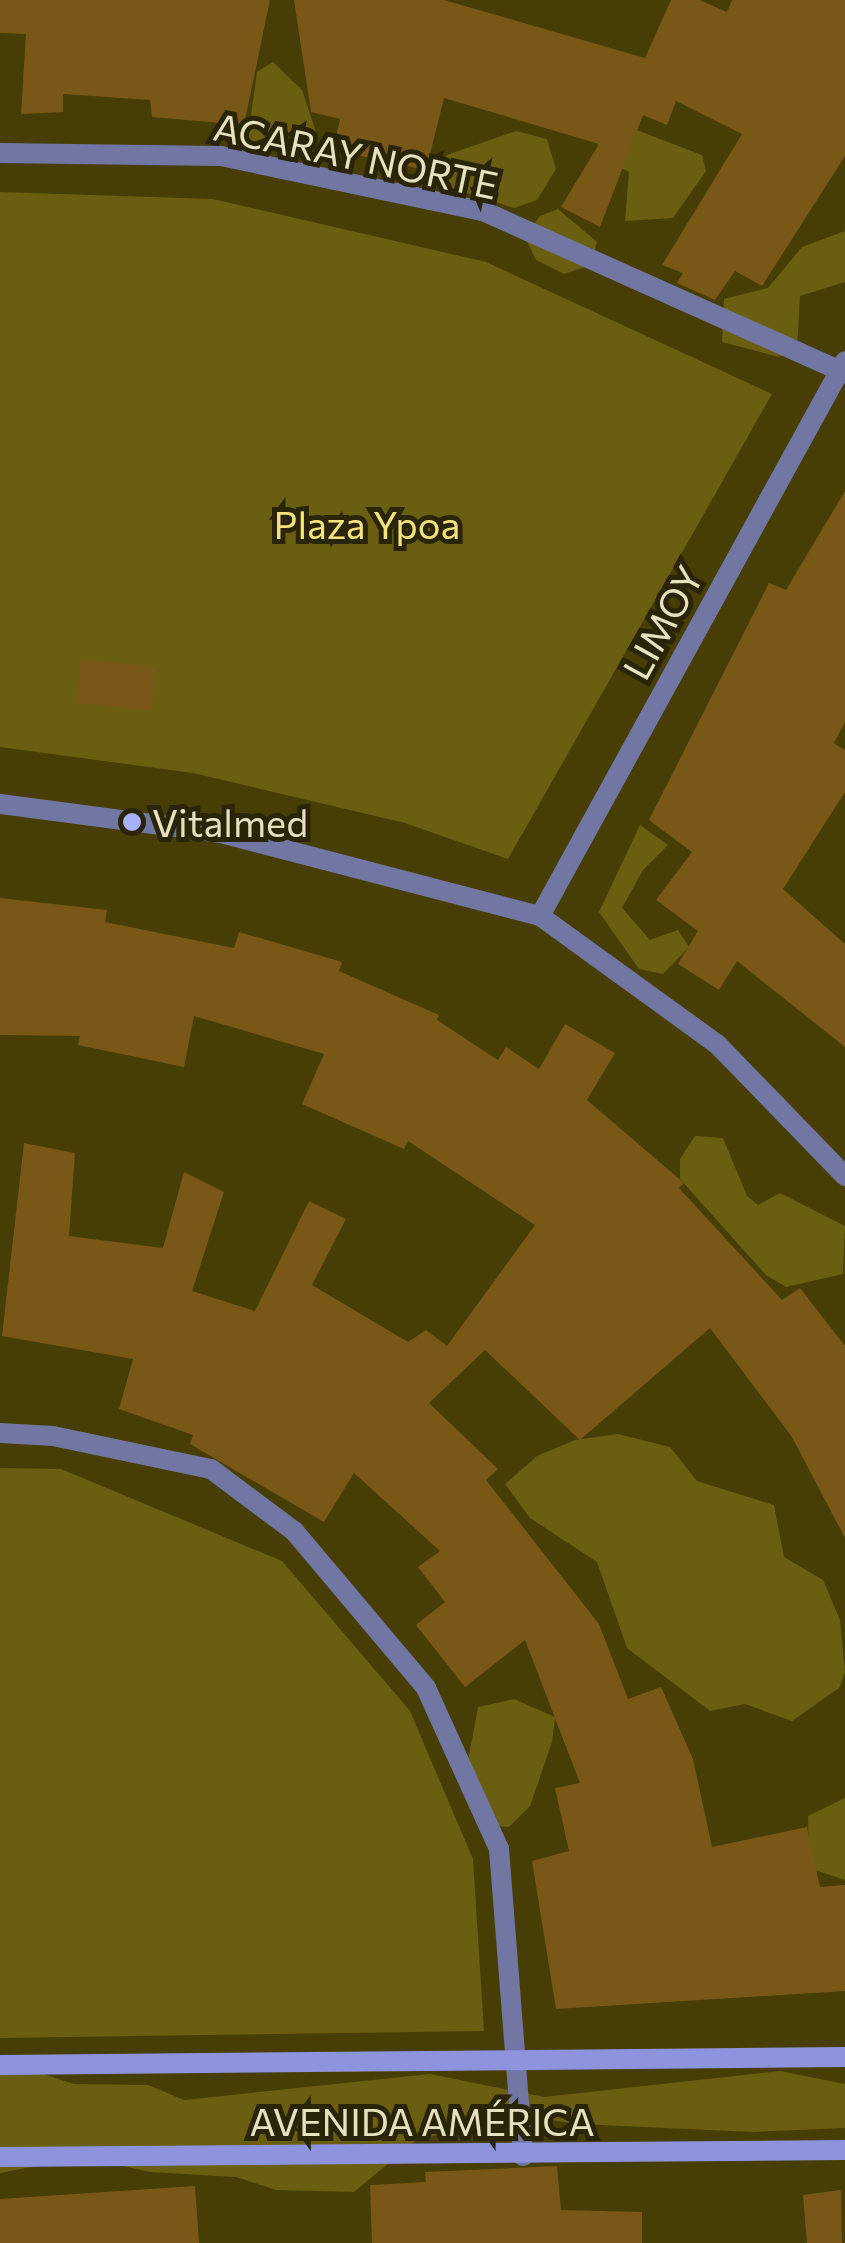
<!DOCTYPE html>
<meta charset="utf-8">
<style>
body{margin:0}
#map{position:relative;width:845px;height:2243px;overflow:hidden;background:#473e05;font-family:Commissioner,sans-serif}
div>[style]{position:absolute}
.green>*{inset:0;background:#6a5e10}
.building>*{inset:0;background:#795716;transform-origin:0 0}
.street>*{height:20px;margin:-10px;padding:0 10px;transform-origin:10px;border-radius:10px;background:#7176a3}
.secondary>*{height:20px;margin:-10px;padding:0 10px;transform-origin:10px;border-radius:10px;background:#8d93dc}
.dots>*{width:28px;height:28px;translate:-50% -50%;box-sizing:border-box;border:5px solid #2a2508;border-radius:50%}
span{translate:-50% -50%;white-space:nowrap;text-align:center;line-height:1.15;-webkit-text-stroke:10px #2a2508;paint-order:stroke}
.street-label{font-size:38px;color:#e7e1c0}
.park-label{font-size:38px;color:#f5e37b}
.poi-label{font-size:38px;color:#e7e1c0}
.left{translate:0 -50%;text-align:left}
</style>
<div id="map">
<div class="green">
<div style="clip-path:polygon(273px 62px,302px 90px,316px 132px,305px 150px,274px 145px,261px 158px,248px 149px,249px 129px,257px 72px)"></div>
<div style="clip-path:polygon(613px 121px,702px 155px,706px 171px,673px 218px,625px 221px,629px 172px,601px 157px,597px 141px)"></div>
<div style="clip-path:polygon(516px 131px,547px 139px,556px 169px,537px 200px,514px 208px,435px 183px,433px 164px,447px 155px)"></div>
<div style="clip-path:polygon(0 192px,213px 199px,486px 262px,772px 394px,508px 859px,405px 823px,193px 773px,0 747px)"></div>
<div style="clip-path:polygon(558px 209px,597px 242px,591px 265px,564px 274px,536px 260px,525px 237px,540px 216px)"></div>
<div style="clip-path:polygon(845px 231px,845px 282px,800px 296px,797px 349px,779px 357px,722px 342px,724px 299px,768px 288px,802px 247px)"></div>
<div style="clip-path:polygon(640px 825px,668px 845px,643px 870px,622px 908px,650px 940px,678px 930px,689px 947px,663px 974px,639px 969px,599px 912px)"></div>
<div style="clip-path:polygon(695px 1136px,723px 1138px,747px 1196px,758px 1205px,780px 1193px,845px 1226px,843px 1274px,786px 1287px,766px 1275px,680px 1179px,680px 1159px)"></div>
<div style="clip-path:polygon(618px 1434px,670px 1447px,697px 1481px,774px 1505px,784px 1557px,823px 1580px,840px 1620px,845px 1672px,839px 1688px,792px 1721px,745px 1704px,710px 1711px,627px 1648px,597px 1562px,530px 1518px,505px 1484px,537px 1456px,575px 1440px)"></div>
<div style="clip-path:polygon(0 1468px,61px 1469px,282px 1561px,410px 1711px,473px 1859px,484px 2031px,0 2038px)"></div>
<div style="clip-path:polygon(514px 1699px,555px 1717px,552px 1742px,530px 1806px,509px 1827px,495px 1826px,467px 1766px,478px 1707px)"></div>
<div style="clip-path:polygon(845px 1798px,845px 1880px,809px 1868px,808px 1816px)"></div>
<div style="clip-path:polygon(0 2060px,74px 2084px,148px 2085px,184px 2100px,430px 2074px,544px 2097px,780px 2071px,845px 2084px,845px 2128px,753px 2132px,578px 2124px,491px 2111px,474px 2126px,417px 2140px,354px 2192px,276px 2190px,236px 2177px,150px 2172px,82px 2157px,0 2173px)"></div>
</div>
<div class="building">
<div style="clip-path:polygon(0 0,270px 0,244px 125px,152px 117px,150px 100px,63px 94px,63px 112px,21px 114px,26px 34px,0 33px)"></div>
<div style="clip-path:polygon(294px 0,444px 0,645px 58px,671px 0,699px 0,727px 12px,732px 0,845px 0,845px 156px,762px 286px,735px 271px,715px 300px,677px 283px,683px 273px,662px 265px,742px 134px,676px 101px,667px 125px,643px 115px,600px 227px,561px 207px,599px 144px,444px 98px,426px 170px,333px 150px,340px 119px,311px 112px)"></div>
<div style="clip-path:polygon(845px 491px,845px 722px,834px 743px,845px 750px,845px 792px,783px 889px,845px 944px,845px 1047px,737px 961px,719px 990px,678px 964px,698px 931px,656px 900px,692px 852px,649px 820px,769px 583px,786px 590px)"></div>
<div style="left:81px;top:659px;width:76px;height:44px;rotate:6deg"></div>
<div style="clip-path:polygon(0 898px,107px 910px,105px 922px,234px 948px,239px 932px,342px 962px,339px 971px,439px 1015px,437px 1020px,498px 1060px,506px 1047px,539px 1069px,565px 1024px,615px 1053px,587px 1100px,684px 1183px,679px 1188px,782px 1300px,800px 1288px,845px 1346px,845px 1538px,792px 1437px,710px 1328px,580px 1440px,485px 1350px,429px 1403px,498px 1469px,486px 1480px,599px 1624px,628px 1699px,661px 1687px,693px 1759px,712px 1847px,807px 1827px,820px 1887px,845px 1885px,845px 1991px,556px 2009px,532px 1861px,569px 1851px,555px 1788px,580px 1783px,525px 1640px,465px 1687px,416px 1625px,445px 1602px,418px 1567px,440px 1551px,354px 1473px,324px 1522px,190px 1444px,193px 1435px,119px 1409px,133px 1359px,2px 1336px,24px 1143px,75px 1153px,69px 1236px,163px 1248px,184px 1172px,224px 1192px,192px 1291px,255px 1311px,309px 1201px,346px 1219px,312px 1285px,408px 1342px,426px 1330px,447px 1346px,535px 1225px,408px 1141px,404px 1149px,302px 1104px,324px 1054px,194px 1016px,184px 1067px,78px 1045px,80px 1036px,0 1035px)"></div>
<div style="clip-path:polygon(557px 2166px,561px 2210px,642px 2212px,642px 2243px,372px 2243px,370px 2185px,426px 2182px,425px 2172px)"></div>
<div style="clip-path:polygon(195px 2186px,199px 2243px,0 2243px,0 2199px)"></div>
<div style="clip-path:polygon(841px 2190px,842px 2243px,807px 2243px,803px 2195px)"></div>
</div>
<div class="street">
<div style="left:0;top:153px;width:221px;rotate:0.8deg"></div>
<div style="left:221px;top:156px;width:268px;rotate:11.9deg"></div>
<div style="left:483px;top:211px;width:397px;rotate:24.1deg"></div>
<div style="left:0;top:804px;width:223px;rotate:7.5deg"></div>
<div style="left:221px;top:833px;width:330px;rotate:14.6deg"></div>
<div style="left:540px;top:916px;width:218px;rotate:35.9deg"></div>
<div style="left:717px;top:1044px;width:184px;rotate:45.9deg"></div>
<div style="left:540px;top:916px;width:633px;rotate:-61.21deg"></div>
<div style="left:0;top:1433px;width:53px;rotate:3.2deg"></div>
<div style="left:53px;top:1436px;width:161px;rotate:11.8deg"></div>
<div style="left:211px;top:1469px;width:104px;rotate:36.8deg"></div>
<div style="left:294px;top:1531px;width:205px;rotate:49.9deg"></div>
<div style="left:426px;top:1688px;width:177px;rotate:65.6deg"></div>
<div style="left:499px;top:1849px;width:308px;rotate:85.5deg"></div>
</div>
<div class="secondary">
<div style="left:0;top:2065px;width:845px;rotate:-0.54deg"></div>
<div style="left:0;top:2157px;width:845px;rotate:-0.47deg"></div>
</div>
<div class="dots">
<div style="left:132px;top:822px;background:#a9b0fc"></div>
</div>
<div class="street-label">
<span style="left:356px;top:155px;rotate:12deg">ACARAY NORTE</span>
<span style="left:662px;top:622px;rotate:-61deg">LIMOY</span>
<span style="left:422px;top:2121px">AVENIDA AMÉRICA</span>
</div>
<div class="park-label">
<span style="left:367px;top:524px">Plaza Ypoa</span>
</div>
<div class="poi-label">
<span class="left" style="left:152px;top:822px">Vitalmed</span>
</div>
</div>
